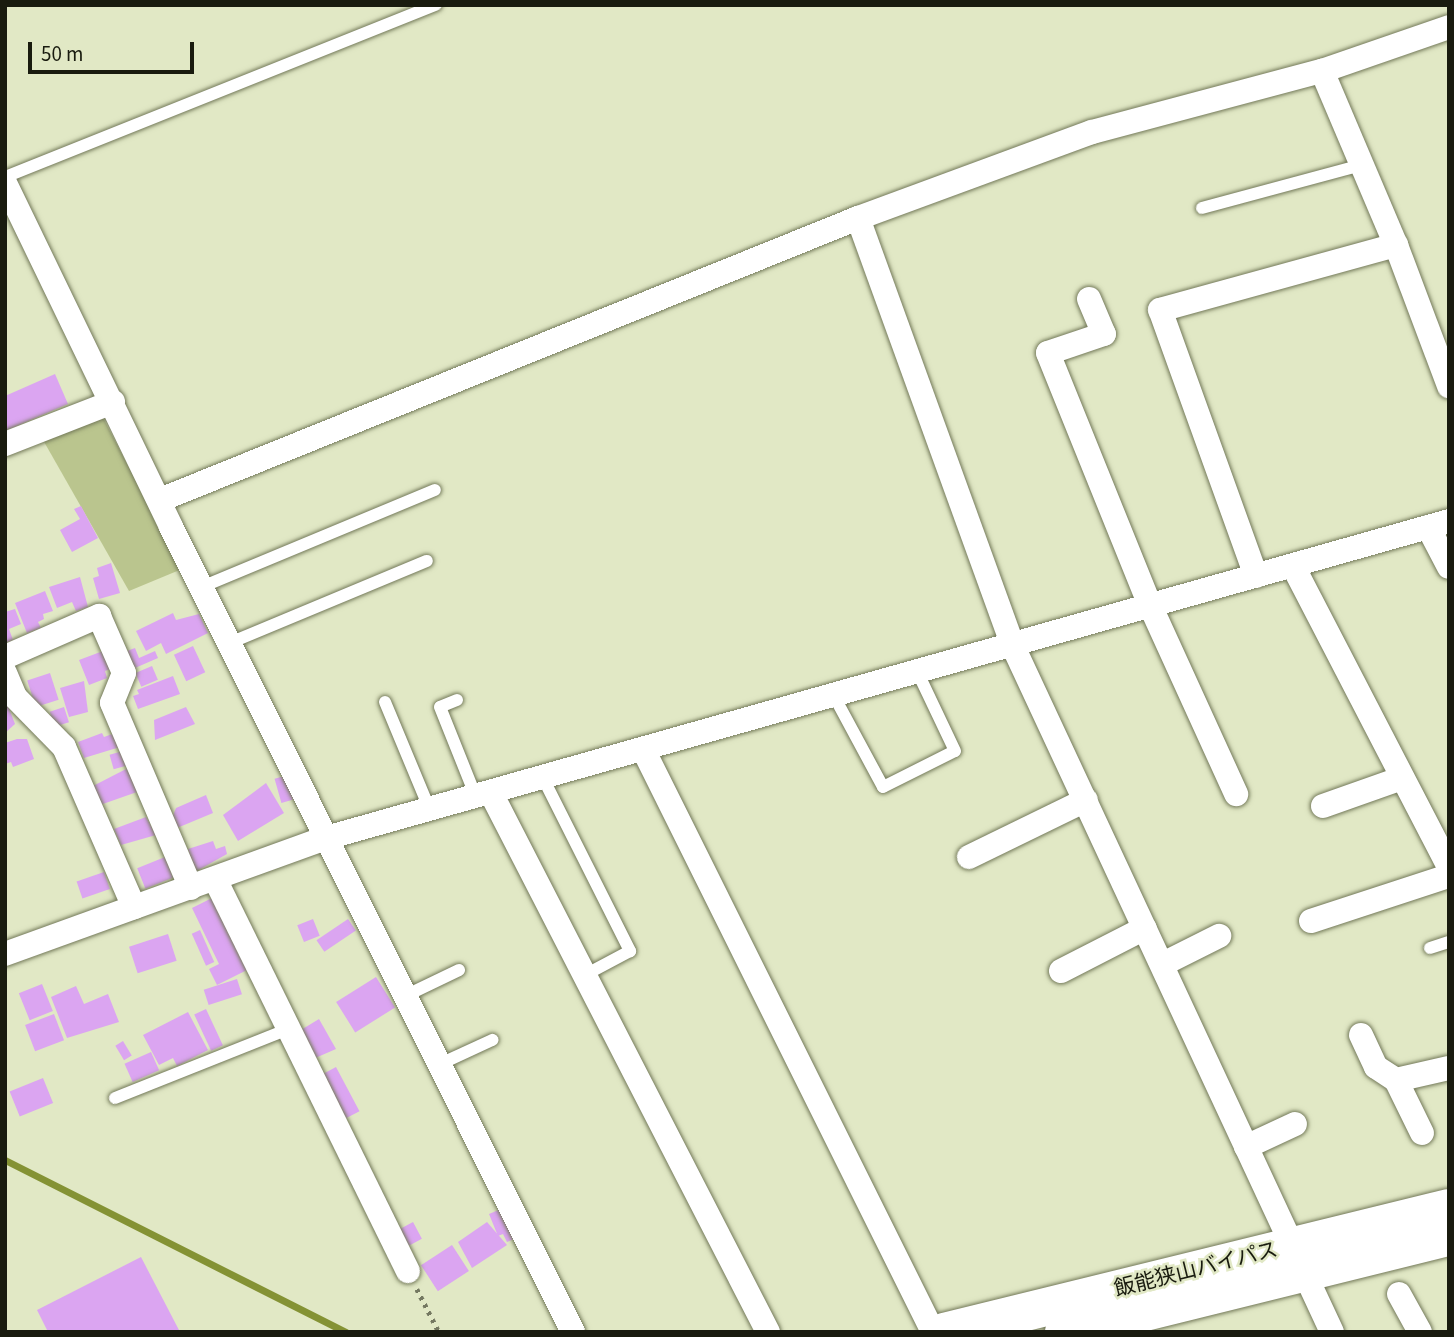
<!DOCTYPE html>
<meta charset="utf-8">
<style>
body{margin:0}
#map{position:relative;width:1454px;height:1337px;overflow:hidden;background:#e1e8c5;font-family:"Source Sans 3","Noto Sans JP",sans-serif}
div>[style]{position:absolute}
.green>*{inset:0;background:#bac58e}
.stream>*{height:7px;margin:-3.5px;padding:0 3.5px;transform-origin:3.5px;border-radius:3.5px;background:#849234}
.building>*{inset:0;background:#dba5f1;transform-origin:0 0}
.path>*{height:4.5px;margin-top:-2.25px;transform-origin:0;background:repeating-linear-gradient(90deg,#747861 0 3.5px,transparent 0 8.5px)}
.roads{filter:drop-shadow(0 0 2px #737959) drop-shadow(0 0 2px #737959)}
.lane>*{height:12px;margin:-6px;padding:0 6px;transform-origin:6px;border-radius:6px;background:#fff}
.street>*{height:24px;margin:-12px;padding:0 12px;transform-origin:12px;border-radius:12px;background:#fff}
.highway>*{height:38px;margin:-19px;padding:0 19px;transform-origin:19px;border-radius:19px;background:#fff}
span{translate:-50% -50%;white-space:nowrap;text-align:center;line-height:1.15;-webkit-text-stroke:5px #e1e8c5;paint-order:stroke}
.street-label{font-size:21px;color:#191b0f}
.frame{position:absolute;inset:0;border:7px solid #191b0f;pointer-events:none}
.scale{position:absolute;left:28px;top:42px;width:166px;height:32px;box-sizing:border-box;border:4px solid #191b0f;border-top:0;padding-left:9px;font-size:21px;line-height:24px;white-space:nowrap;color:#191b0f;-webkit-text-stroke:5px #e1e8c5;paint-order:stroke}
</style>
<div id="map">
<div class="green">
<div style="clip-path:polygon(101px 414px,182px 569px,129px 591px,43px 440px)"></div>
</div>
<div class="stream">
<div style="left:5px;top:1160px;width:382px;rotate:26.8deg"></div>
</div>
<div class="building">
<div style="clip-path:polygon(55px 374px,68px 404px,5px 431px,5px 396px)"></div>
<div style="clip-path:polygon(81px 506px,98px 538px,72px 552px,60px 530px,80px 519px,74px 509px)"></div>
<div style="clip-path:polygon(111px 563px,120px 593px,99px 599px,93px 578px,99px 576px,97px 568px)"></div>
<div style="clip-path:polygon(80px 577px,88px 607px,76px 611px,72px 602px,57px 608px,49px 587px)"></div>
<div style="clip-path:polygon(45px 591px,53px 611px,43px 614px,44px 619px,38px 622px,41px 628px,27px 633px,15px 603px)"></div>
<div style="clip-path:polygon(15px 609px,21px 624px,9px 629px,13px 640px,5px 643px,5px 612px)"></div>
<div style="clip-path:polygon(173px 613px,176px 620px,199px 614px,208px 633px,166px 654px,161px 643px,146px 651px,136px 631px)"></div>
<div style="left:193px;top:646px;width:29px;height:21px;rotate:65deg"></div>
<div style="clip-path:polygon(135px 648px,139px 658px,155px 651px,158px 658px,135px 668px,127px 651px)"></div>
<div style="clip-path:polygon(103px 651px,110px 669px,105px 671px,107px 678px,89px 685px,79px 660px)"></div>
<div style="left:152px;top:666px;width:15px;height:18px;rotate:67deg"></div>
<div style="left:50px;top:673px;width:28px;height:24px;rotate:72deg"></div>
<div style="clip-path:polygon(173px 676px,180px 694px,138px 709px,133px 696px,139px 694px,137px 690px)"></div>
<div style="clip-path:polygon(84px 681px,88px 712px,69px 717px,60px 688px)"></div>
<div style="clip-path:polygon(8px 706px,15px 724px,5px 733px,5px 707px)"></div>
<div style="left:64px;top:707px;width:16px;height:15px;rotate:72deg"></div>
<div style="clip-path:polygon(186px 707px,195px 724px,155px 740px,154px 720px)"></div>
<div style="clip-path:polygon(102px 733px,104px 737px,115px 733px,120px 747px,84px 758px,78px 742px)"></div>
<div style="clip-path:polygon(17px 739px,27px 739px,34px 759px,13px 767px,11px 762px,5px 764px,5px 743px)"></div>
<div style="left:123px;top:751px;width:15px;height:14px;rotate:74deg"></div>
<div style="clip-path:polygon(128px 768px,137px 792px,100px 805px,93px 786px)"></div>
<div style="left:288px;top:775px;width:25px;height:14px;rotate:74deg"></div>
<div style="clip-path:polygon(266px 783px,284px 813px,238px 841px,223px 815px)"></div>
<div style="clip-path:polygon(206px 795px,213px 813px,177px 828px,172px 818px,176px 808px)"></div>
<div style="clip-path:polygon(146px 817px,156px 835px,121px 845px,114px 829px)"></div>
<div style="clip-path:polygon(213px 841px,216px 849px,225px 846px,227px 854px,195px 872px,188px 849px)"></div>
<div style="left:165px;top:857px;width:22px;height:30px;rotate:68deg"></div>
<div style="left:104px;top:872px;width:18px;height:29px;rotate:71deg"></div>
<div style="clip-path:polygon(214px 897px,249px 969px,217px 985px,209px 969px,219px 964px,192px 908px)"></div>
<div style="left:313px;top:919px;width:18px;height:17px;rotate:68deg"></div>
<div style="left:348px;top:919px;width:14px;height:38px;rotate:56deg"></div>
<div style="left:200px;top:930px;width:35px;height:9px;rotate:66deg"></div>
<div style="left:168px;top:934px;width:28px;height:41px;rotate:72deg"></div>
<div style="left:376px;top:977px;width:36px;height:47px;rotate:58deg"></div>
<div style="left:237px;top:979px;width:16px;height:35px;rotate:72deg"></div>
<div style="left:42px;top:984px;width:29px;height:25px;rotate:68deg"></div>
<div style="clip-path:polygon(76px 986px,84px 1004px,108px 994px,119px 1022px,67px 1038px,51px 997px)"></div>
<div style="left:206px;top:1009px;width:40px;height:13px;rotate:65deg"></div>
<div style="clip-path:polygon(188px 1012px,208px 1050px,177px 1066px,173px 1058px,159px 1065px,143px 1035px)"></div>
<div style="left:54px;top:1014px;width:28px;height:31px;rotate:69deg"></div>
<div style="clip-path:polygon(319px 1019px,336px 1049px,313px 1059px,296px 1033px)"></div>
<div style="left:123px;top:1041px;width:17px;height:9px;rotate:59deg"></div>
<div style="left:151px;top:1052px;width:20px;height:29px;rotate:66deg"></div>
<div style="left:336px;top:1067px;width:50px;height:18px;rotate:62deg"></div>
<div style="left:43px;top:1078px;width:27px;height:36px;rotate:68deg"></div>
<div style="clip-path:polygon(501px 1209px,514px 1239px,507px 1242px,503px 1234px,498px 1236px,489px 1214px)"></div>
<div style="left:413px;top:1222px;width:19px;height:20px;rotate:62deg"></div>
<div style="clip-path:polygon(487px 1222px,507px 1245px,472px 1268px,458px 1242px)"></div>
<div style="left:452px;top:1245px;width:31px;height:37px;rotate:57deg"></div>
<div style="clip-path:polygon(141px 1257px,180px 1332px,48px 1332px,37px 1310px)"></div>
</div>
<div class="path">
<div style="left:417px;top:1289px;width:48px;rotate:62.9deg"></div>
</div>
<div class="roads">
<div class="lane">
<div style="left:5px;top:177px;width:464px;rotate:-21.8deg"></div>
<div style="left:1202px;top:208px;width:165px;rotate:-15.1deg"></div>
<div style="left:204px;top:586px;width:250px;rotate:-22.6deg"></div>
<div style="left:232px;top:642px;width:211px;rotate:-22.6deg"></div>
<div style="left:834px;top:696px;width:103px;rotate:61.7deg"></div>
<div style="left:883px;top:787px;width:80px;rotate:-26.6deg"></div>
<div style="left:955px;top:751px;width:89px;rotate:-115.4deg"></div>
<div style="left:457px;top:700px;width:18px;rotate:158deg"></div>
<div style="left:440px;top:707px;width:97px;rotate:68.2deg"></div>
<div style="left:385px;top:702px;width:117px;rotate:67.4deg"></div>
<div style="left:543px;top:778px;width:194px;rotate:63.3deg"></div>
<div style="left:630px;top:951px;width:49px;rotate:151.9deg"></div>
<div style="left:1430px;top:948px;width:20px;rotate:-18deg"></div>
<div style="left:405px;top:996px;width:60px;rotate:-25.7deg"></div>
<div style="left:438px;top:1065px;width:60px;rotate:-24.8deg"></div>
<div style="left:115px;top:1098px;width:184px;rotate:-21.7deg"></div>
</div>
<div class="street">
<div style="left:1322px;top:71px;width:189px;rotate:67deg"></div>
<div style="left:1396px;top:245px;width:151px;rotate:69.4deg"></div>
<div style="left:5px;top:183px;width:382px;rotate:64.2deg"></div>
<div style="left:171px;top:527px;width:900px;rotate:63.46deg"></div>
<div style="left:858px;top:218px;width:453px;rotate:70.1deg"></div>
<div style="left:1012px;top:644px;width:663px;rotate:65.02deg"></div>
<div style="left:1089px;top:299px;width:38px;rotate:67deg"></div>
<div style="left:1104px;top:334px;width:59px;rotate:161.3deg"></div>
<div style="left:1048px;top:353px;width:272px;rotate:68deg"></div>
<div style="left:1150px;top:605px;width:208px;rotate:65.5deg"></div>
<div style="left:5px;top:444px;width:116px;rotate:-21.3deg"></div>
<div style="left:160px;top:500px;width:753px;rotate:-22deg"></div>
<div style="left:858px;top:218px;width:249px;rotate:-20.2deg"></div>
<div style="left:1092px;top:132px;width:238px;rotate:-14.9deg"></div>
<div style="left:1322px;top:71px;width:134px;rotate:-19.1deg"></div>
<div style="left:1428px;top:527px;width:45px;rotate:62.3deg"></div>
<div style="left:1293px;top:566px;width:339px;rotate:62.6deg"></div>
<div style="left:1256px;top:576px;width:283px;rotate:-109.8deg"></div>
<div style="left:1160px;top:310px;width:245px;rotate:-15.4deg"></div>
<div style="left:5px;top:657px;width:103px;rotate:-23.6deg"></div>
<div style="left:99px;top:616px;width:62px;rotate:66.3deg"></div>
<div style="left:124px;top:673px;width:32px;rotate:112deg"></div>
<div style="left:112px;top:703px;width:201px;rotate:66.9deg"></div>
<div style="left:5px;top:673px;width:26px;rotate:67deg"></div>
<div style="left:15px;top:697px;width:70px;rotate:45.6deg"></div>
<div style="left:64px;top:747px;width:175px;rotate:66.4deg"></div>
<div style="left:643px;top:749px;width:651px;rotate:63.55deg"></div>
<div style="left:491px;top:793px;width:606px;rotate:62.8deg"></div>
<div style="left:1323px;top:806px;width:84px;rotate:-19.5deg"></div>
<div style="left:969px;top:857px;width:130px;rotate:-26deg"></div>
<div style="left:215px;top:879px;width:437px;rotate:63.8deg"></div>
<div style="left:1311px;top:921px;width:145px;rotate:-18.1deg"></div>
<div style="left:5px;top:954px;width:341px;rotate:-19.9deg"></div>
<div style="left:326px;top:838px;width:1167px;rotate:-15.76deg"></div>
<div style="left:1163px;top:964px;width:63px;rotate:-26.6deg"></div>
<div style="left:1061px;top:971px;width:94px;rotate:-27.1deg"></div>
<div style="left:1361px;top:1035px;width:35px;rotate:65deg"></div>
<div style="left:1376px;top:1067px;width:24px;rotate:33deg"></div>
<div style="left:1396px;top:1080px;width:59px;rotate:63.9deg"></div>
<div style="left:1396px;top:1080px;width:54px;rotate:-12.8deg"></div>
<div style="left:1246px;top:1147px;width:54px;rotate:-25.1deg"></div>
<div style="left:1304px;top:1272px;width:66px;rotate:65deg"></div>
<div style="left:1399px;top:1294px;width:43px;rotate:61.1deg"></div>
</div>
<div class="highway">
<div style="left:944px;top:1332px;width:520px;rotate:-13.8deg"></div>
<div style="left:1064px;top:1332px;width:397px;rotate:-13.9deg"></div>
</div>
</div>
<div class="street-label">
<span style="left:1196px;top:1269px;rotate:-14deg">飯能狭山バイパス</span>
</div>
<div class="frame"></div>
<div class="scale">50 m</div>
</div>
